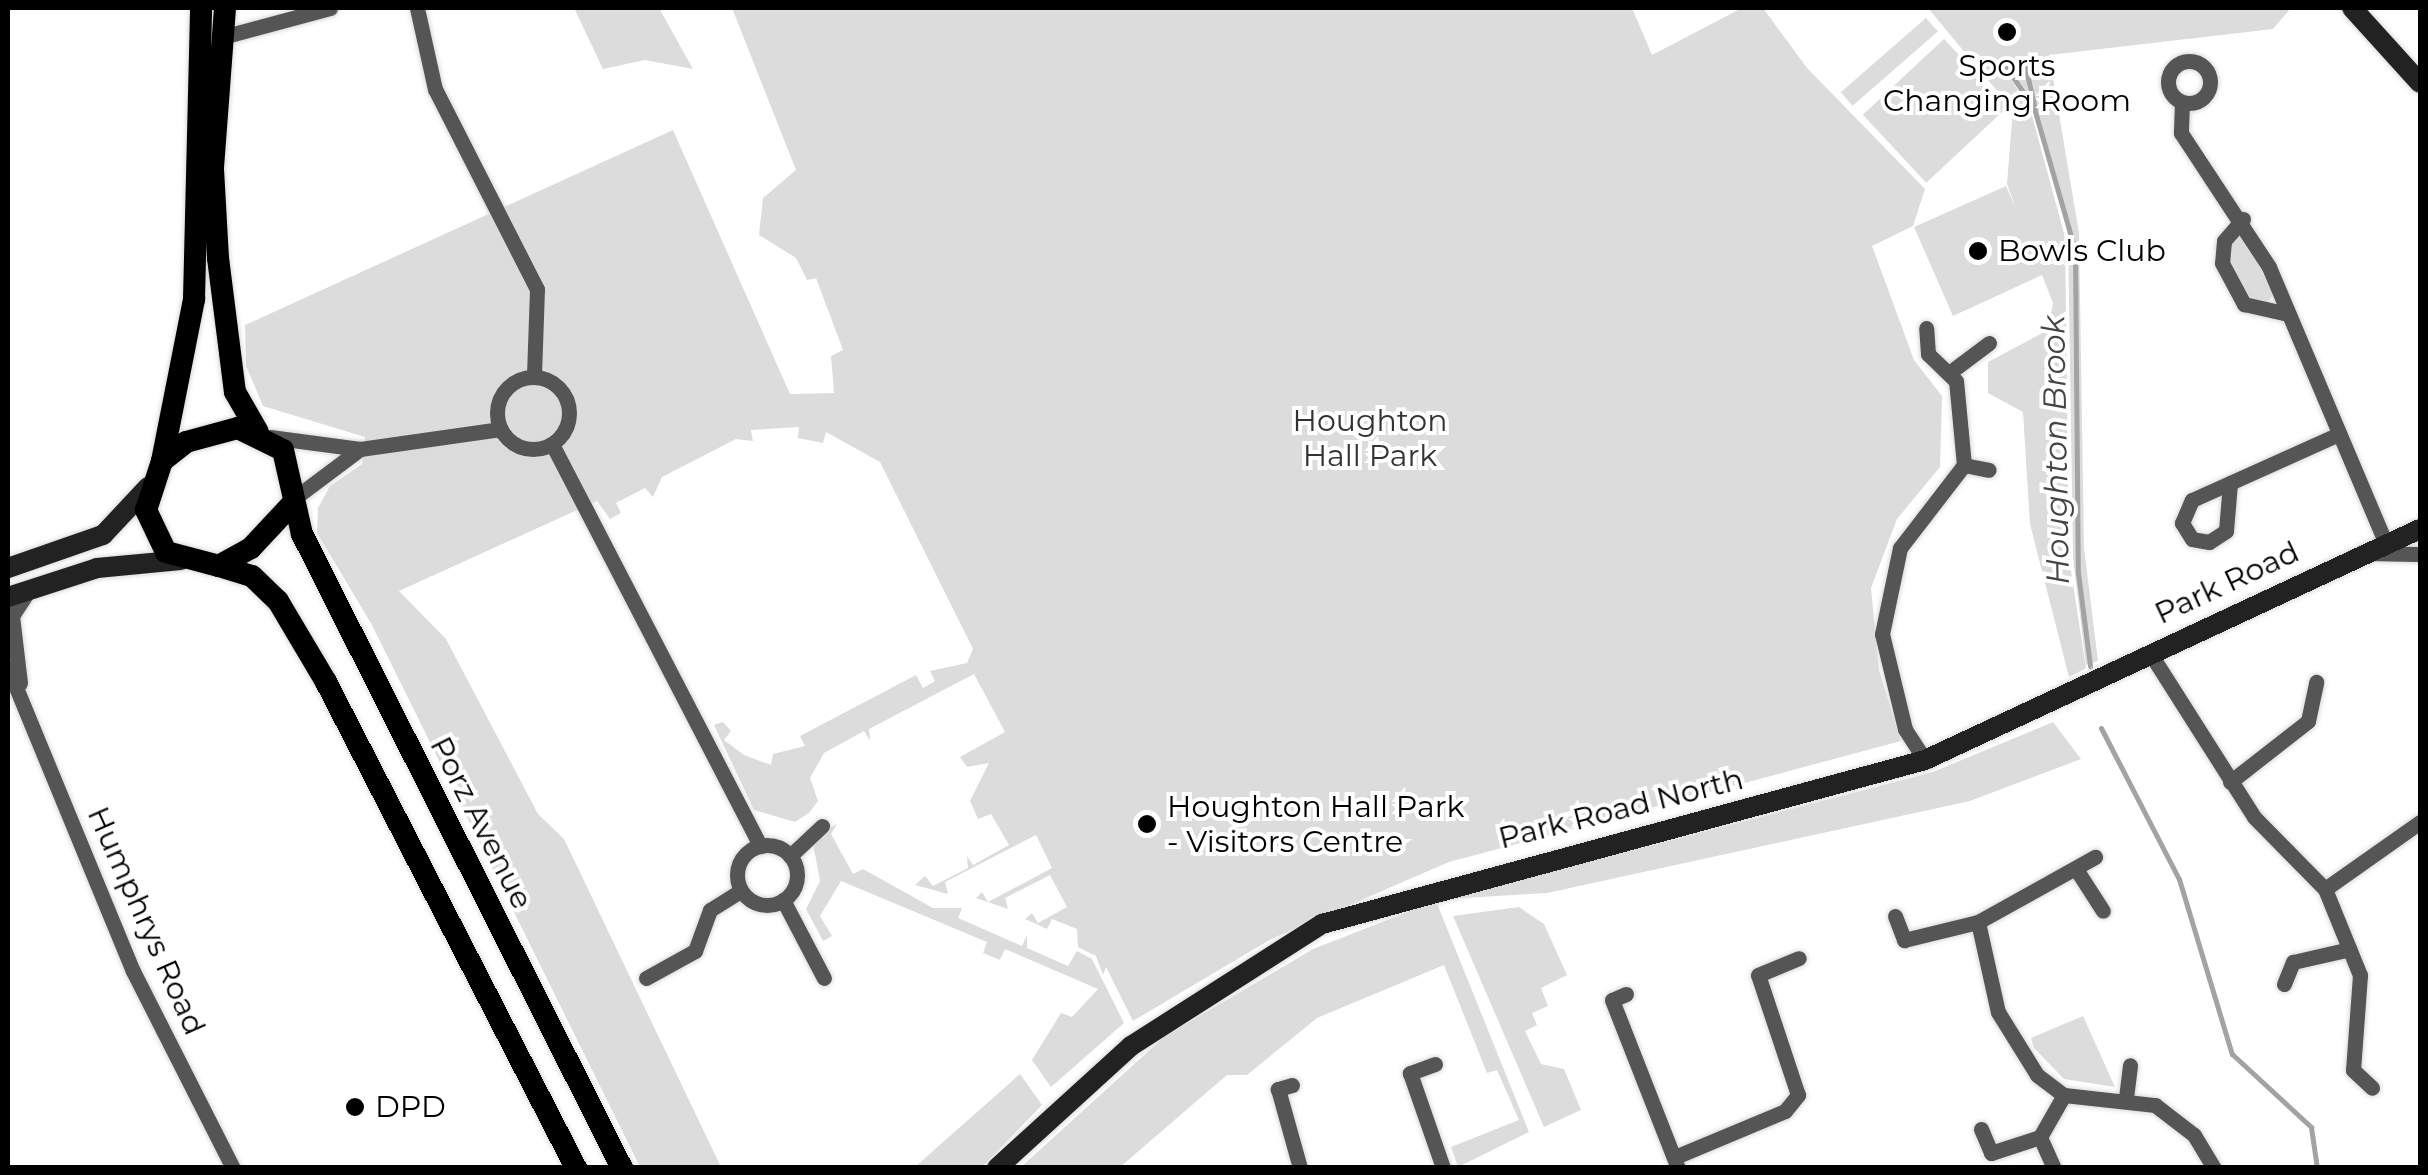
<!DOCTYPE html>
<style>
body{margin:0}
#map{position:relative;width:2428px;height:1175px;overflow:hidden;background:#fff;font-family:Montserrat,sans-serif}
div>[style]{position:absolute}
.green>*{inset:0;background:#dcdcdc;transform-origin:0 0}
.stream>*{height:5px;margin:-2.5px;padding:0 2.5px;transform-origin:2.5px;border-radius:2.5px;background:#a3a3a3}
.roads{filter:drop-shadow(0 0 2px #dbdbdb) drop-shadow(0 0 2px #dbdbdb)}
.street>*{height:15px;margin:-7.5px;padding:0 7.5px;transform-origin:7.5px;border-radius:7.5px;background:#555}
.street>.ring{margin:-7.5px;padding:0;box-sizing:content-box;background:none;border:15px solid #555;border-radius:50%}
.secondary>*{height:20px;margin:-10px;padding:0 10px;transform-origin:10px;border-radius:10px;background:#222}
.primary>*{height:22px;margin:-11px;padding:0 11px;transform-origin:11px;border-radius:11px;background:#000}
.dots>*{width:28px;height:28px;translate:-50% -50%;box-sizing:border-box;border:5px solid #fff;border-radius:50%}
span{translate:-50% -50%;white-space:nowrap;text-align:center;line-height:1.15;-webkit-text-stroke:8px #fff;paint-order:stroke}
.poi-label{font-size:30px;color:#000}
.left{translate:0 -50%;text-align:left}
.park-label{font-size:30px;color:#333}
.street-label{font-size:30px;color:#000}
.water-label{font-size:32px;color:#444;font-style:italic}
.frame{position:absolute;inset:0;border:10px solid #000;pointer-events:none}
</style>
<div id="map">
<div class="green">
<div style="clip-path:polygon(574px 8px,659px 8px,693px 69px,645px 60px,603px 69px)"></div>
<div style="clip-path:polygon(732px 8px,1632px 8px,1652px 55px,1742px 8px,1763px 8px,1807px 68px,1925px 189px,1913px 226px,1872px 246px,1914px 360px,1942px 396px,1940px 467px,1897px 519px,1871px 588px,1879px 670px,1901px 741px,1449px 862px,1271px 939px,1133px 1021px,1106px 967px,1103px 975px,1096px 956px,1078px 947px,1077px 929px,1052px 919px,1047px 929px,1025px 919px,1032px 913px,1038px 923px,1067px 907px,1050px 875px,1005px 898px,1008px 909px,976px 898px,982px 892px,988px 902px,1052px 868px,1036px 835px,945px 882px,948px 894px,915px 885px,925px 876px,933px 886px,968px 868px,967px 856px,973px 865px,1009px 845px,991px 814px,978px 819px,970px 801px,989px 763px,967px 767px,960px 757px,1005px 732px,974px 674px,869px 729px,870px 741px,864px 731px,824px 753px,810px 778px,818px 801px,809px 813px,795px 822px,754px 810px,714px 725px,723px 722px,731px 731px,724px 740px,744px 755px,771px 765px,773px 754px,805px 746px,800px 736px,916px 675px,923px 688px,935px 681px,930px 671px,967px 663px,973px 649px,880px 462px,826px 432px,823px 443px,798px 438px,799px 427px,751px 430px,753px 441px,736px 439px,662px 477px,653px 497px,645px 488px,616px 503px,621px 513px,610px 519px,597px 501px,399px 591px,446px 639px,538px 814px,564px 839px,721px 1167px,640px 1167px,372px 625px,317px 533px,318px 508px,330px 486px,362px 464px,365px 437px,263px 406px,246px 366px,245px 325px,673px 130px,790px 394px,834px 393px,831px 356px,843px 350px,816px 278px,807px 280px,796px 258px,759px 235px,763px 198px,796px 170px)"></div>
<div style="clip-path:polygon(1928px 8px,2291px 8px,2273px 29px,2049px 55px,2079px 233px,2084px 548px,2098px 661px,2086px 665px,2073px 558px,2068px 235px,2025px 63px,2029px 98px,2000px 61px,2031px 112px,2065px 237px,2069px 558px,2086px 668px,2069px 677px,2030px 524px,2023px 412px,1988px 393px,1988px 362px,2048px 330px,2053px 303px,2042px 275px,1953px 316px,1914px 227px,2006px 186px,2016px 209px,2007px 184px,2013px 108px,1977px 68px,1986px 60px,1976px 66px)"></div>
<div style="left:1926px;top:18px;width:18px;height:113px;rotate:49deg"></div>
<div style="left:1944px;top:39px;width:93px;height:111px;rotate:47deg"></div>
<div style="clip-path:polygon(2245px 236px,2273px 294px,2266px 305px,2245px 300px,2224px 253px,2231px 238px)"></div>
<div style="clip-path:polygon(2053px 722px,2081px 759px,1970px 801px,1547px 893px,1446px 899px,1933px 772px)"></div>
<div style="clip-path:polygon(837px 824px,831px 834px,853px 874px,863px 869px,933px 908px,962px 908px,958px 918px,1022px 946px,1027px 935px,1027px 948px,1068px 966px,1077px 951px,1092px 959px,1124px 1023px,1051px 1087px,1032px 1060px,1061px 1013px,1072px 1017px,1098px 989px,1005px 949px,1000px 960px,983px 953px,987px 942px,841px 881px,820px 916px,832px 936px,823px 941px,806px 909px,820px 881px,812px 838px)"></div>
<div style="clip-path:polygon(1436px 901px,1529px 1132px,1458px 1167px,1451px 1147px,1519px 1120px,1497px 1070px,1487px 1073px,1444px 965px,1317px 1018px,1247px 1075px,1227px 1075px,1120px 1167px,1020px 1168px,1164px 1037px,1313px 949px)"></div>
<div style="clip-path:polygon(1519px 907px,1544px 924px,1567px 975px,1541px 988px,1548px 1006px,1532px 1013px,1537px 1025px,1525px 1031px,1541px 1064px,1564px 1069px,1581px 1110px,1544px 1127px,1453px 916px)"></div>
<div style="clip-path:polygon(2083px 1016px,2115px 1087px,2064px 1079px,2034px 1048px,2031px 1038px)"></div>
<div style="clip-path:polygon(1020px 1074px,1042px 1105px,982px 1167px,915px 1167px)"></div>
</div>
<div class="stream">
<div style="left:2025px;top:65px;width:41px;rotate:77.3deg"></div>
<div style="left:2006px;top:67px;width:50px;rotate:55.7deg"></div>
<div style="left:2034px;top:108px;width:148px;rotate:73.9deg"></div>
<div style="left:2075px;top:250px;width:323px;rotate:89.5deg"></div>
<div style="left:2078px;top:573px;width:94px;rotate:82.6deg"></div>
<div style="left:2101px;top:728px;width:170px;rotate:62.7deg"></div>
<div style="left:2179px;top:879px;width:183px;rotate:73.2deg"></div>
<div style="left:2232px;top:1054px;width:108px;rotate:42.7deg"></div>
<div style="left:2311px;top:1127px;width:41px;rotate:81.7deg"></div>
</div>
<div class="roads">
<div class="street">
<div style="left:417px;top:8px;width:83px;rotate:77.5deg"></div>
<div style="left:435px;top:89px;width:225px;rotate:63deg"></div>
<div style="left:537px;top:289px;width:87px;rotate:92deg"></div>
<div style="left:222px;top:37px;width:112px;rotate:-15deg"></div>
<div class="ring" style="left:2168px;top:61px;width:27px;height:27px"></div>
<div style="left:2182px;top:102px;width:31px;rotate:92deg"></div>
<div style="left:2181px;top:133px;width:160px;rotate:56.7deg"></div>
<div style="left:2269px;top:267px;width:298px;rotate:67.1deg"></div>
<div style="left:2243px;top:219px;width:29px;rotate:131deg"></div>
<div style="left:2224px;top:241px;width:22px;rotate:95deg"></div>
<div style="left:2222px;top:263px;width:47px;rotate:61.8deg"></div>
<div style="left:2244px;top:304px;width:45px;rotate:12.8deg"></div>
<div style="left:1949px;top:373px;width:50px;rotate:-36.9deg"></div>
<div class="ring" style="left:497px;top:377px;width:57px;height:57px"></div>
<div style="left:270px;top:437px;width:91px;rotate:7.6deg"></div>
<div style="left:360px;top:449px;width:142px;rotate:-8.1deg"></div>
<div style="left:552px;top:444px;width:453px;rotate:62.6deg"></div>
<div style="left:1964px;top:465px;width:25px;rotate:11deg"></div>
<div style="left:2230px;top:483px;width:48px;rotate:94.8deg"></div>
<div style="left:2226px;top:531px;width:20px;rotate:147deg"></div>
<div style="left:2209px;top:542px;width:17px;rotate:-170deg"></div>
<div style="left:2192px;top:539px;width:19px;rotate:-122deg"></div>
<div style="left:2182px;top:523px;width:25px;rotate:-67deg"></div>
<div style="left:2192px;top:500px;width:161px;rotate:-24.2deg"></div>
<div style="left:296px;top:497px;width:80px;rotate:-36.9deg"></div>
<div style="left:2361px;top:553px;width:59px;rotate:1deg"></div>
<div style="left:2150px;top:653px;width:194px;rotate:57.6deg"></div>
<div style="left:2254px;top:817px;width:101px;rotate:45.4deg"></div>
<div style="left:2325px;top:889px;width:93px;rotate:67.9deg"></div>
<div style="left:2360px;top:975px;width:95px;rotate:94.2deg"></div>
<div style="left:2353px;top:1070px;width:26px;rotate:43deg"></div>
<div style="left:8px;top:668px;width:328px;rotate:67.6deg"></div>
<div style="left:133px;top:971px;width:221px;rotate:63.1deg"></div>
<div style="left:20px;top:683px;width:67px;rotate:-96.8deg"></div>
<div style="left:12px;top:616px;width:30px;rotate:-57deg"></div>
<div style="left:1925px;top:760px;width:37px;rotate:-123deg"></div>
<div style="left:1905px;top:729px;width:98px;rotate:-103.6deg"></div>
<div style="left:1882px;top:634px;width:88px;rotate:-78.2deg"></div>
<div style="left:1900px;top:548px;width:105px;rotate:-52.4deg"></div>
<div style="left:1964px;top:465px;width:84px;rotate:-95.4deg"></div>
<div style="left:1956px;top:381px;width:39px;rotate:-136deg"></div>
<div style="left:1928px;top:354px;width:26px;rotate:-94deg"></div>
<div style="left:2230px;top:782px;width:99px;rotate:-38deg"></div>
<div style="left:2308px;top:721px;width:40px;rotate:-78deg"></div>
<div class="ring" style="left:737px;top:845px;width:45px;height:45px"></div>
<div style="left:790px;top:856px;width:44px;rotate:-43.2deg"></div>
<div style="left:2078px;top:872px;width:46px;rotate:57.3deg"></div>
<div style="left:2325px;top:889px;width:116px;rotate:-35.2deg"></div>
<div style="left:783px;top:900px;width:88px;rotate:62.3deg"></div>
<div style="left:1895px;top:916px;width:26px;rotate:69deg"></div>
<div style="left:1904px;top:940px;width:76px;rotate:-13.7deg"></div>
<div style="left:1978px;top:922px;width:134px;rotate:-29.1deg"></div>
<div style="left:1978px;top:922px;width:92px;rotate:77.5deg"></div>
<div style="left:1998px;top:1012px;width:74px;rotate:58.2deg"></div>
<div style="left:2037px;top:1075px;width:34px;rotate:37deg"></div>
<div style="left:2064px;top:1095px;width:92px;rotate:6.3deg"></div>
<div style="left:2155px;top:1105px;width:49px;rotate:37.6deg"></div>
<div style="left:2194px;top:1135px;width:39px;rotate:59deg"></div>
<div style="left:646px;top:978px;width:56px;rotate:-28.9deg"></div>
<div style="left:695px;top:951px;width:44px;rotate:-69.9deg"></div>
<div style="left:710px;top:910px;width:36px;rotate:-32deg"></div>
<div style="left:2284px;top:984px;width:24px;rotate:-68deg"></div>
<div style="left:2293px;top:962px;width:58px;rotate:-12.8deg"></div>
<div style="left:1626px;top:994px;width:15px;rotate:157deg"></div>
<div style="left:1612px;top:1000px;width:180px;rotate:68.6deg"></div>
<div style="left:1435px;top:1064px;width:27px;rotate:160deg"></div>
<div style="left:1410px;top:1073px;width:101px;rotate:70.8deg"></div>
<div style="left:1292px;top:1085px;width:15px;rotate:164deg"></div>
<div style="left:1278px;top:1089px;width:82px;rotate:74.4deg"></div>
<div style="left:2126px;top:1098px;width:33px;rotate:-83deg"></div>
<div style="left:1981px;top:1129px;width:26px;rotate:67deg"></div>
<div style="left:1991px;top:1153px;width:52px;rotate:-18.1deg"></div>
<div style="left:2040px;top:1137px;width:48px;rotate:-60.3deg"></div>
<div style="left:2040px;top:1137px;width:34px;rotate:66deg"></div>
<div style="left:1675px;top:1157px;width:119px;rotate:-22.7deg"></div>
<div style="left:1785px;top:1111px;width:21px;rotate:-51deg"></div>
<div style="left:1798px;top:1095px;width:126px;rotate:-108.4deg"></div>
<div style="left:1758px;top:975px;width:44px;rotate:-22.5deg"></div>
</div>
<div class="secondary">
<div style="left:2352px;top:8px;width:101px;rotate:47.8deg"></div>
<div style="left:8px;top:568px;width:101px;rotate:-19.2deg"></div>
<div style="left:103px;top:535px;width:66px;rotate:-46.8deg"></div>
<div style="left:8px;top:597px;width:94px;rotate:-18deg"></div>
<div style="left:97px;top:568px;width:84px;rotate:-5.4deg"></div>
<div style="left:997px;top:1168px;width:181px;rotate:-42.3deg"></div>
<div style="left:1131px;top:1046px;width:227px;rotate:-32.6deg"></div>
<div style="left:1322px;top:924px;width:625px;rotate:-15.21deg"></div>
<div style="left:1925px;top:760px;width:546px;rotate:-25.02deg"></div>
</div>
<div class="primary">
<div style="left:225px;top:8px;width:161px;rotate:94.3deg"></div>
<div style="left:213px;top:169px;width:89px;rotate:86.8deg"></div>
<div style="left:218px;top:258px;width:135px;rotate:82.8deg"></div>
<div style="left:235px;top:392px;width:46px;rotate:60.1deg"></div>
<div style="left:162px;top:461px;width:165px;rotate:-78.8deg"></div>
<div style="left:194px;top:299px;width:291px;rotate:-88.6deg"></div>
<div style="left:293px;top:503px;width:62px;rotate:133deg"></div>
<div style="left:251px;top:548px;width:37px;rotate:151deg"></div>
<div style="left:219px;top:566px;width:55px;rotate:-165.2deg"></div>
<div style="left:166px;top:552px;width:47px;rotate:-115.5deg"></div>
<div style="left:146px;top:510px;width:52px;rotate:-71.9deg"></div>
<div style="left:162px;top:461px;width:31px;rotate:-38deg"></div>
<div style="left:186px;top:442px;width:54px;rotate:-15.1deg"></div>
<div style="left:238px;top:428px;width:50px;rotate:26.1deg"></div>
<div style="left:283px;top:450px;width:86px;rotate:77.3deg"></div>
<div style="left:302px;top:534px;width:710px;rotate:63.22deg"></div>
<div style="left:219px;top:566px;width:34px;rotate:17deg"></div>
<div style="left:252px;top:576px;width:36px;rotate:44deg"></div>
<div style="left:278px;top:601px;width:94px;rotate:59.3deg"></div>
<div style="left:326px;top:682px;width:547px;rotate:62.78deg"></div>
</div>
</div>
<div class="dots">
<div style="left:2007px;top:32px;background:#000"></div>
<div style="left:1978px;top:251px;background:#000"></div>
<div style="left:1147px;top:824px;background:#000"></div>
<div style="left:355px;top:1107px;background:#000"></div>
</div>
<div class="poi-label">
<span style="left:2007px;top:83px">Sports<br>Changing Room</span>
<span class="left" style="left:1998px;top:251px">Bowls Club</span>
<span class="left" style="left:1167px;top:824px">Houghton Hall Park<br>- Visitors Centre</span>
<span class="left" style="left:375px;top:1107px">DPD</span>
</div>
<div class="park-label">
<span style="left:1370px;top:438px">Houghton<br>Hall Park</span>
</div>
<div class="street-label">
<span style="left:2227px;top:583px;rotate:-25deg">Park Road</span>
<span style="left:1621px;top:809px;rotate:-14deg">Park Road North</span>
<span style="left:481px;top:823px;rotate:63deg">Porz Avenue</span>
<span style="left:146px;top:921px;rotate:66deg">Humphrys Road</span>
</div>
<div class="water-label">
<span style="left:2056px;top:450px;rotate:-91deg">Houghton Brook</span>
</div>
<div class="frame"></div>
</div>
